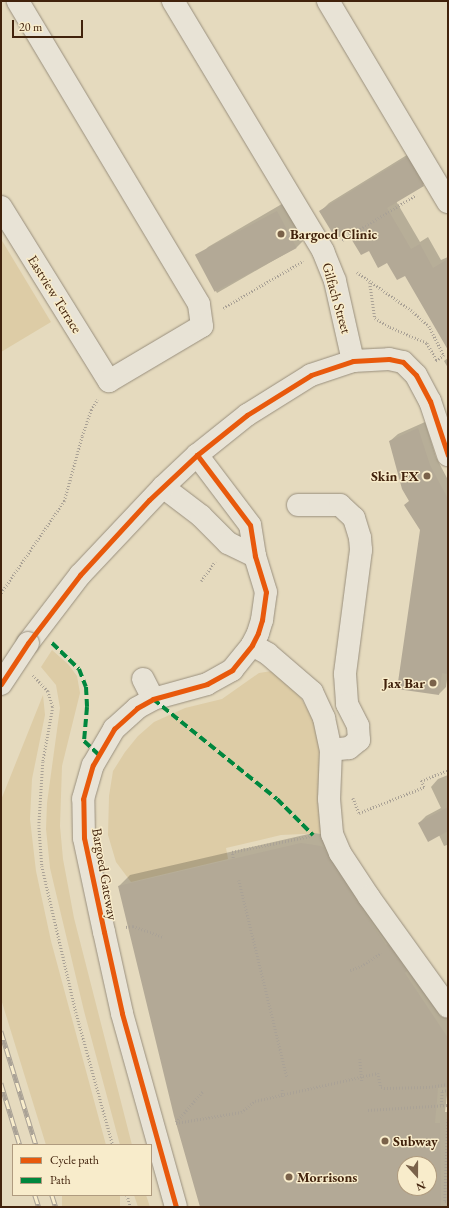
<!DOCTYPE html>
<style>
body{margin:0}
#map{position:relative;width:449px;height:1208px;overflow:hidden;background:#e5dabe;font-family:"EB Garamond",serif}
div>[style]{position:absolute}
.green>*{inset:0;background:#ddcca6;transform-origin:0 0}
.shadow>*{inset:0;background:#0003}
.building>*{inset:0;background:#b3a996;transform-origin:0 0}
.path>*{height:2.5px;margin-top:-1.25px;transform-origin:0;background:repeating-linear-gradient(90deg,#aaa296 0 1px,transparent 0 3px)}
.roads{filter:drop-shadow(0 0 1px #998f7d) drop-shadow(0 0 1px #998f7d)}
.minor>*{height:22px;margin:-11px;padding:0 11px;transform-origin:11px;border-radius:11px;background:#e8e3d6}
.rail>*{height:4.5px;margin-top:-2.25px;transform-origin:0;background:repeating-linear-gradient(90deg,#f8eccb 0 9px,#aaa296 0 18px);box-sizing:border-box;border-block:1px solid #aaa296}
.bridges{filter:drop-shadow(0 0 1px #998f7d) drop-shadow(0 0 1px #998f7d)}
.minor-bridge>*{height:22px;margin:-11px;padding:0 11px;transform-origin:11px;border-radius:11px;background:#e8e3d6}
.quiet>*{height:4px;margin-top:-2px;transform-origin:0;background:repeating-linear-gradient(90deg,#00873e 0 8px,transparent 0 12px)}
.cycleway>*{height:5px;margin:-2.5px;padding:0 2.5px;transform-origin:2.5px;border-radius:2.5px;background:#e8590c}
.dots>*{width:11px;height:11px;translate:-50% -50%;box-sizing:border-box;border:2px solid #f8eccb;border-radius:50%}
span{translate:-50% -50%;white-space:nowrap;text-align:center;line-height:1.15;-webkit-text-stroke:3px #f8eccb;paint-order:stroke}
.poi-label{font-size:14px;color:#41220c;font-weight:700}
.left{translate:0 -50%;text-align:left}
.right{translate:-100% -50%;text-align:right}
.street-label{font-size:14px;color:#41220c}
.frame{position:absolute;inset:0;border:2px solid #41220c;pointer-events:none}
.legend{position:absolute;left:12px;top:1144px;width:140px;height:52px;box-sizing:border-box;background:#f8eccb;border:1px solid #af9b7f;margin:0;padding:5px 7px;list-style:none;font-size:12px;color:#41220c}
.legend li{display:flex;align-items:center;gap:8px;height:20px}
.legend b{width:20px;border:1px solid #af9b7f}
.north{position:absolute;left:397px;top:1156px;width:40px;height:40px;box-sizing:border-box;background:#f8eccb;border:1px solid #af9b7f;border-radius:50%;rotate:159deg;font-size:11px;font-weight:700;line-height:16px;text-align:center;color:#41220c}
.north::after{content:'';display:block;margin:auto;width:14px;height:18px;background:#7a624a;clip-path:polygon(50% 0,100% 100%,50% 72%,0 100%)}
.scale{position:absolute;left:12px;top:20px;width:71px;height:18px;box-sizing:border-box;border:2px solid #41220c;border-top:0;padding-left:5px;font-size:12px;line-height:14px;white-space:nowrap;color:#41220c;-webkit-text-stroke:3px #f8eccb;paint-order:stroke}
</style>
<div id="map">
<div class="green">
<div style="clip-path:polygon(1px 239px,51px 322px,1px 352px)"></div>
<div style="clip-path:polygon(52px 650px,68px 664px,77px 676px,80px 693px,62px 766px,60px 826px,63px 859px,74px 918px,132px 1145px,120px 1145px,84px 1011px,50px 868px,46px 829px,47px 803px,60px 708px,56px 685px,41px 667px)"></div>
<div style="clip-path:polygon(272px 671px,286px 681px,301px 698px,314px 721px,320px 750px,320px 816px,325px 833px,281px 835px,226px 848px,228px 859px,131px 882px,116px 862px,108px 835px,109px 796px,113px 771px,125px 752px,138px 736px,154px 722px,185px 708px,222px 699px,259px 673px)"></div>
<div style="clip-path:polygon(43px 695px,45px 715px,32px 779px,30px 819px,36px 871px,51px 941px,106px 1145px,46px 1145px,1px 999px,1px 800px)"></div>
<div style="left:62px;top:1195px;width:58px;height:13px"></div>
<div style="clip-path:polygon(134px 1195px,146px 1195px,150px 1207px,138px 1207px)"></div>
</div>
<div class="shadow">
<div style="clip-path:polygon(415px 150px,431px 177px,423px 185px,396px 201px,420px 242px,428px 237px,441px 260px,448px 257px,448px 348px,406px 275px,369px 250px,348px 231px,321px 211px,329px 203px)"></div>
<div style="clip-path:polygon(287px 201px,307px 237px,297px 247px,217px 293px,198px 258px,208px 247px)"></div>
<div style="clip-path:polygon(448px 358px,448px 368px,444px 361px)"></div>
<div style="clip-path:polygon(425px 422px,436px 457px,448px 480px,448px 672px,446px 687px,439px 694px,421px 530px,390px 441px,398px 434px)"></div>
<div style="clip-path:polygon(448px 775px,448px 847px,447px 845px,444px 846px,439px 835px,419px 823px,426px 816px,441px 808px,431px 787px,438px 779px)"></div>
<div style="clip-path:polygon(evenodd,313px 833px,332px 835px,448px 1010px,448px 1087px,445px 1112px,448px 1112px,448px 1207px,201px 1207px,119px 886px,130px 875px,313px 833px,405px 1164px,429px 1164px,429px 1188px,405px 1188px,405px 1164px)"></div>
</div>
<div class="building">
<div style="clip-path:polygon(407px 157px,424px 186px,387px 208px,411px 249px,420px 244px,433px 268px,448px 259px,448px 350px,405px 276px,397px 280px,387px 263px,378px 268px,369px 251px,361px 255px,347px 232px,336px 239px,319px 211px)"></div>
<div style="left:277px;top:211px;width:42px;height:93px;rotate:62deg"></div>
<div style="clip-path:polygon(418px 428px,430px 465px,448px 499px,448px 674px,442px 673px,439px 695px,397px 689px,420px 530px,404px 505px,409px 501px,402px 489px,389px 441px)"></div>
<div style="clip-path:polygon(448px 807px,448px 831px,428px 842px,418px 823px)"></div>
<div style="clip-path:polygon(evenodd,301px 843px,321px 846px,324px 848px,330px 860px,386px 945px,388px 944px,407px 971px,405px 973px,448px 1038px,448px 1087px,438px 1088px,435px 1123px,440px 1123px,441px 1207px,200px 1207px,174px 1116px,118px 886px,301px 843px,405px 1164px,429px 1164px,429px 1188px,405px 1188px,405px 1164px)"></div>
</div>
<div class="path">
<div style="left:342px;top:240px;width:87px;rotate:-31.3deg"></div>
<div style="left:357px;top:272px;width:66px;rotate:35.1deg"></div>
<div style="left:411px;top:310px;width:24px;rotate:42deg"></div>
<div style="left:429px;top:326px;width:33px;rotate:63deg"></div>
<div style="left:444px;top:355px;width:11px;rotate:142deg"></div>
<div style="left:370px;top:283px;width:35px;rotate:82deg"></div>
<div style="left:375px;top:318px;width:17px;rotate:31deg"></div>
<div style="left:390px;top:327px;width:40px;rotate:23.4deg"></div>
<div style="left:427px;top:343px;width:20px;rotate:60deg"></div>
<div style="left:223px;top:308px;width:93px;rotate:-30.4deg"></div>
<div style="left:201px;top:581px;width:24px;rotate:-54deg"></div>
<div style="left:1px;top:593px;width:112px;rotate:-55.6deg"></div>
<div style="left:64px;top:501px;width:67px;rotate:-74.5deg"></div>
<div style="left:82px;top:436px;width:28px;rotate:-71deg"></div>
<div style="left:91px;top:410px;width:12px;rotate:-59deg"></div>
<div style="left:33px;top:675px;width:22px;rotate:47deg"></div>
<div style="left:48px;top:691px;width:17px;rotate:73deg"></div>
<div style="left:53px;top:707px;width:56px;rotate:100.3deg"></div>
<div style="left:43px;top:762px;width:63px;rotate:93.6deg"></div>
<div style="left:39px;top:825px;width:41px;rotate:85.8deg"></div>
<div style="left:42px;top:866px;width:150px;rotate:76.9deg"></div>
<div style="left:76px;top:1012px;width:138px;rotate:74.5deg"></div>
<div style="left:353px;top:798px;width:16px;rotate:68deg"></div>
<div style="left:359px;top:813px;width:70px;rotate:-21.8deg"></div>
<div style="left:424px;top:787px;width:7px;rotate:-117deg"></div>
<div style="left:421px;top:781px;width:29px;rotate:-22deg"></div>
<div style="left:233px;top:858px;width:6px;rotate:-99deg"></div>
<div style="left:232px;top:852px;width:80px;rotate:-11.6deg"></div>
<div style="left:239px;top:880px;width:203px;rotate:76.3deg"></div>
<div style="left:126px;top:927px;width:7px;rotate:-8deg"></div>
<div style="left:133px;top:926px;width:32px;rotate:20deg"></div>
<div style="left:350px;top:970px;width:12px;rotate:-20deg"></div>
<div style="left:361px;top:966px;width:24px;rotate:-33deg"></div>
<div style="left:360px;top:1059px;width:23px;rotate:85deg"></div>
<div style="left:282px;top:1097px;width:8px;rotate:-90deg"></div>
<div style="left:441px;top:1105px;width:14px;rotate:-86deg"></div>
<div style="left:442px;top:1091px;width:6px;rotate:-9deg"></div>
<div style="left:368px;top:1110px;width:80px;rotate:-3.6deg"></div>
<div style="left:448px;top:1119px;width:83px;rotate:92.1deg"></div>
<div style="left:445px;top:1202px;width:3px"></div>
<div style="left:176px;top:1122px;width:41px;rotate:-48.9deg"></div>
<div style="left:176px;top:1123px;width:66px;rotate:-9.6deg"></div>
<div style="left:241px;top:1112px;width:18px;rotate:-38deg"></div>
<div style="left:255px;top:1101px;width:126px;rotate:-12.8deg"></div>
<div style="left:378px;top:1073px;width:14px;rotate:78deg"></div>
<div style="left:381px;top:1087px;width:3px;rotate:18deg"></div>
<div style="left:384px;top:1088px;width:45px;rotate:-1.3deg"></div>
<div style="left:429px;top:1087px;width:19px;rotate:-9deg"></div>
<div style="left:127px;top:1195px;width:13px;rotate:72deg"></div>
</div>
<div class="roads">
<div class="minor">
<div style="left:173px;top:1px;width:292px;rotate:59deg"></div>
<div style="left:323px;top:251px;width:32px;rotate:68deg"></div>
<div style="left:335px;top:281px;width:82px;rotate:77.3deg"></div>
<div style="left:328px;top:1px;width:234px;rotate:59.2deg"></div>
<div style="left:1px;top:207px;width:205px;rotate:58.2deg"></div>
<div style="left:109px;top:381px;width:108px;rotate:-30.6deg"></div>
<div style="left:202px;top:326px;width:22px;rotate:-98deg"></div>
<div style="left:199px;top:304px;width:353px;rotate:-120.9deg"></div>
<div style="left:163px;top:487px;width:48px;rotate:37.3deg"></div>
<div style="left:201px;top:516px;width:38px;rotate:45deg"></div>
<div style="left:228px;top:543px;width:30px;rotate:26deg"></div>
<div style="left:298px;top:505px;width:42px"></div>
<div style="left:340px;top:505px;width:19px;rotate:43deg"></div>
<div style="left:354px;top:518px;width:21px;rotate:73deg"></div>
<div style="left:360px;top:538px;width:12px;rotate:85deg"></div>
<div style="left:361px;top:550px;width:125px;rotate:97.4deg"></div>
<div style="left:345px;top:674px;width:30px;rotate:86deg"></div>
<div style="left:347px;top:704px;width:25px;rotate:63deg"></div>
<div style="left:358px;top:726px;width:14px;rotate:86deg"></div>
<div style="left:359px;top:740px;width:13px;rotate:141deg"></div>
<div style="left:349px;top:748px;width:18px;rotate:174deg"></div>
<div style="left:28px;top:643px;width:86px;rotate:-52.6deg"></div>
<div style="left:80px;top:575px;width:121px;rotate:-46.7deg"></div>
<div style="left:163px;top:487px;width:47px;rotate:-43.3deg"></div>
<div style="left:197px;top:455px;width:64px;rotate:-38.7deg"></div>
<div style="left:247px;top:415px;width:75px;rotate:-32deg"></div>
<div style="left:311px;top:375px;width:44px;rotate:-18.4deg"></div>
<div style="left:353px;top:361px;width:36px;rotate:-3deg"></div>
<div style="left:389px;top:359px;width:14px;rotate:12deg"></div>
<div style="left:403px;top:362px;width:18px;rotate:45deg"></div>
<div style="left:416px;top:375px;width:30px;rotate:62deg"></div>
<div style="left:430px;top:401px;width:57px;rotate:71.6deg"></div>
<div style="left:252px;top:645px;width:18px;rotate:29deg"></div>
<div style="left:268px;top:654px;width:58px;rotate:40.8deg"></div>
<div style="left:312px;top:692px;width:29px;rotate:65deg"></div>
<div style="left:324px;top:718px;width:33px;rotate:78deg"></div>
<div style="left:331px;top:750px;width:49px;rotate:92.3deg"></div>
<div style="left:329px;top:799px;width:35px;rotate:85deg"></div>
<div style="left:332px;top:834px;width:21px;rotate:67deg"></div>
<div style="left:340px;top:853px;width:53px;rotate:56.6deg"></div>
<div style="left:369px;top:897px;width:135px;rotate:54.3deg"></div>
<div style="left:143px;top:679px;width:22px;rotate:63deg"></div>
<div style="left:176px;top:1207px;width:201px;rotate:-105.6deg"></div>
<div style="left:122px;top:1013px;width:83px;rotate:-102.5deg"></div>
<div style="left:104px;top:932px;width:96px;rotate:-102deg"></div>
<div style="left:84px;top:838px;width:39px;rotate:-91deg"></div>
<div style="left:83px;top:799px;width:35px;rotate:-74deg"></div>
<div style="left:93px;top:765px;width:42px;rotate:-59.7deg"></div>
<div style="left:114px;top:729px;width:31px;rotate:-42deg"></div>
<div style="left:137px;top:708px;width:18px;rotate:-29deg"></div>
<div style="left:153px;top:699px;width:56px;rotate:-15.5deg"></div>
<div style="left:207px;top:684px;width:29px;rotate:-29deg"></div>
<div style="left:232px;top:670px;width:32px;rotate:-51deg"></div>
<div style="left:252px;top:645px;width:13px;rotate:-63deg"></div>
<div style="left:258px;top:633px;width:14px;rotate:-73deg"></div>
<div style="left:262px;top:620px;width:28px;rotate:-82deg"></div>
<div style="left:266px;top:592px;width:38px;rotate:-107deg"></div>
<div style="left:255px;top:556px;width:31px;rotate:-99deg"></div>
<div style="left:250px;top:525px;width:88px;rotate:-127.1deg"></div>
</div>
</div>
<div class="rail">
<div style="left:1px;top:1031px;width:119px;rotate:72.9deg"></div>
<div style="left:1px;top:1083px;width:65px;rotate:73deg"></div>
<div style="left:35px;top:1195px;width:13px;rotate:72deg"></div>
<div style="left:52px;top:1195px;width:13px;rotate:72deg"></div>
</div>
<div class="bridges">
<div class="minor-bridge">
<div style="left:1px;top:684px;width:49px;rotate:-56.6deg"></div>
</div>
</div>
<div class="quiet">
<div style="left:52px;top:643px;width:37px;rotate:44deg"></div>
<div style="left:79px;top:669px;width:19px;rotate:69deg"></div>
<div style="left:86px;top:687px;width:20px;rotate:87deg"></div>
<div style="left:87px;top:707px;width:34px;rotate:95deg"></div>
<div style="left:84px;top:741px;width:21px;rotate:43deg"></div>
<div style="left:153px;top:699px;width:159px;rotate:38.9deg"></div>
<div style="left:277px;top:799px;width:51px;rotate:45deg"></div>
</div>
<div class="cycleway">
<div style="left:1px;top:684px;width:49px;rotate:-56.6deg"></div>
<div style="left:28px;top:643px;width:86px;rotate:-52.6deg"></div>
<div style="left:80px;top:575px;width:102px;rotate:-47.4deg"></div>
<div style="left:149px;top:500px;width:66px;rotate:-43.2deg"></div>
<div style="left:197px;top:455px;width:64px;rotate:-38.7deg"></div>
<div style="left:247px;top:415px;width:75px;rotate:-32deg"></div>
<div style="left:311px;top:375px;width:44px;rotate:-18.4deg"></div>
<div style="left:353px;top:361px;width:36px;rotate:-3deg"></div>
<div style="left:389px;top:359px;width:14px;rotate:12deg"></div>
<div style="left:403px;top:362px;width:18px;rotate:45deg"></div>
<div style="left:416px;top:375px;width:30px;rotate:62deg"></div>
<div style="left:430px;top:401px;width:57px;rotate:71.6deg"></div>
<div style="left:176px;top:1207px;width:201px;rotate:-105.6deg"></div>
<div style="left:122px;top:1013px;width:83px;rotate:-102.5deg"></div>
<div style="left:104px;top:932px;width:96px;rotate:-102deg"></div>
<div style="left:84px;top:838px;width:39px;rotate:-91deg"></div>
<div style="left:83px;top:799px;width:35px;rotate:-74deg"></div>
<div style="left:93px;top:765px;width:42px;rotate:-59.7deg"></div>
<div style="left:114px;top:729px;width:31px;rotate:-42deg"></div>
<div style="left:137px;top:708px;width:18px;rotate:-29deg"></div>
<div style="left:153px;top:699px;width:56px;rotate:-15.5deg"></div>
<div style="left:207px;top:684px;width:29px;rotate:-29deg"></div>
<div style="left:232px;top:670px;width:32px;rotate:-51deg"></div>
<div style="left:252px;top:645px;width:13px;rotate:-63deg"></div>
<div style="left:258px;top:633px;width:14px;rotate:-73deg"></div>
<div style="left:262px;top:620px;width:28px;rotate:-82deg"></div>
<div style="left:266px;top:592px;width:38px;rotate:-107deg"></div>
<div style="left:255px;top:556px;width:31px;rotate:-99deg"></div>
<div style="left:250px;top:525px;width:88px;rotate:-127.1deg"></div>
</div>
<div class="dots">
<div style="left:281px;top:234px;background:#7a624a"></div>
<div style="left:427px;top:476px;background:#7a624a"></div>
<div style="left:433px;top:683px;background:#7a624a"></div>
<div style="left:385px;top:1141px;background:#7a624a"></div>
<div style="left:289px;top:1177px;background:#7a624a"></div>
</div>
<div class="poi-label">
<span class="left" style="left:290px;top:234px">Bargoed Clinic</span>
<span class="right" style="left:419px;top:476px">Skin FX</span>
<span class="right" style="left:425px;top:683px">Jax Bar</span>
<span class="left" style="left:393px;top:1141px">Subway</span>
<span class="left" style="left:297px;top:1177px">Morrisons</span>
</div>
<div class="street-label">
<span style="left:55px;top:294px;rotate:58deg">Eastview Terrace</span>
<span style="left:337px;top:298px;rotate:74deg">Gilfach Street</span>
<span style="left:105px;top:874px;rotate:80deg">Bargoed Gateway</span>
</div>
<div class="frame"></div>
<ul class="legend">
<li><b style="height:5px;background:#e8590c"></b>Cycle path</li>
<li><b style="height:5px;background:#00873e"></b>Path</li>
</ul>
<div class="north">N</div>
<div class="scale">20 m</div>
</div>
